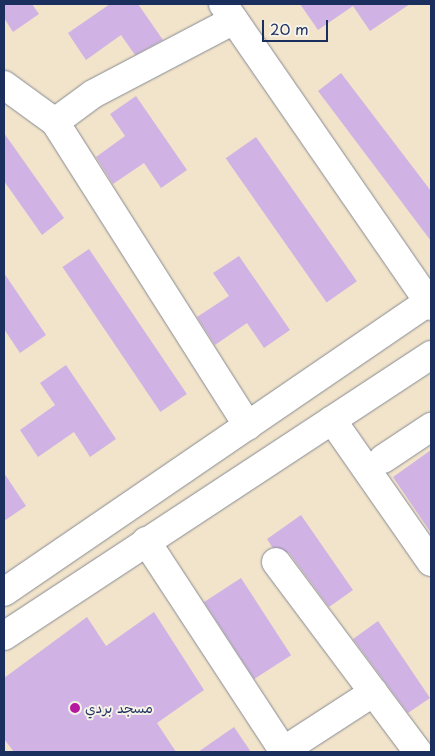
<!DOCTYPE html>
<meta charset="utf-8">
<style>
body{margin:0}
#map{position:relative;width:435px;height:756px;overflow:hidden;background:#f2e4ca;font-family:"Playpen Sans","Playpen Sans Arabic",sans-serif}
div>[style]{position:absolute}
.building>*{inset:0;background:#d0b3e4;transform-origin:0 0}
.roads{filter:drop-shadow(0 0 1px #868a94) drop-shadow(0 0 1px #868a94)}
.minor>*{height:28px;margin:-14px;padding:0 14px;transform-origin:14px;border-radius:14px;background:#fff}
.major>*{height:28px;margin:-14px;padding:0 14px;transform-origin:14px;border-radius:14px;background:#fff}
.dots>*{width:14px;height:14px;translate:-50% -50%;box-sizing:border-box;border:2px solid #f7f3e8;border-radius:50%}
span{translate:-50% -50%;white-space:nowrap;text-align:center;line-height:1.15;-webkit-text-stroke:4px #f7f3e8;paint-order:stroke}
.poi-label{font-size:14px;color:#1b2f5e}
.left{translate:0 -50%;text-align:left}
.frame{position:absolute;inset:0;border:5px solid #1b2f5e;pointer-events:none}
.scale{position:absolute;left:262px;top:20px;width:66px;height:22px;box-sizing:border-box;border:2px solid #1b2f5e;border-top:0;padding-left:6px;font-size:15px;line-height:18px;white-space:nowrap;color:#1b2f5e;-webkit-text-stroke:4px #f7f3e8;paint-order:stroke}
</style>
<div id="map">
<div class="building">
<div style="clip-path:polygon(4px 4px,32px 4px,39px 14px,13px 32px,4px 18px)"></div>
<div style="clip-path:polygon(110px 4px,138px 4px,163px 40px,135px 55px,121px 35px,86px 60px,68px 33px)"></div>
<div style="clip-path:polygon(300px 4px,410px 4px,370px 31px,353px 6px,318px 30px)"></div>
<div style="clip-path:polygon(341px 73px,431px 191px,431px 241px,318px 91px)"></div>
<div style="clip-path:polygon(136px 96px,187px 170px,161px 188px,144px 163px,113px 184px,96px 157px,125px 136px,110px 114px)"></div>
<div style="clip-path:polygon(4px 133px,64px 218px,42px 235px,4px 181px)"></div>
<div style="left:256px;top:137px;width:176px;height:37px;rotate:55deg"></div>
<div style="left:89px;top:249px;width:175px;height:32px;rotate:56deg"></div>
<div style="clip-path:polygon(239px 256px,290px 330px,264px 348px,247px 323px,215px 345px,197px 317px,229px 296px,213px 273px)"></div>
<div style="clip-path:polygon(4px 273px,46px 335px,20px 353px,4px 329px)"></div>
<div style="clip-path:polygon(66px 365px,116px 439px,90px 457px,74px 432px,38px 457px,20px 430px,55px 405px,40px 383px)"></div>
<div style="clip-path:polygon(431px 450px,431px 533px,393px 477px)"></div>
<div style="clip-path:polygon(4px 473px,26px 506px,4px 521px)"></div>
<div style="clip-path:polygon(301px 515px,353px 590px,329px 607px,289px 553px,272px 547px,267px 539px)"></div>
<div style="left:241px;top:578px;width:92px;height:44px;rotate:57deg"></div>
<div style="clip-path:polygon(154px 612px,204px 690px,157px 723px,176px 752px,14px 752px,4px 739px,4px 678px,87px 617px,106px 646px)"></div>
<div style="clip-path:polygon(378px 621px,430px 698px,408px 713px,353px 639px)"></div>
<div style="clip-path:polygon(234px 727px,251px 752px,198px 752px)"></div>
</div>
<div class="roads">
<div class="minor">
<div style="left:223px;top:4px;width:367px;rotate:55.4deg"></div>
<div style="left:234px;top:20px;width:159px;rotate:152.3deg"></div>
<div style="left:93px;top:94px;width:47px;rotate:143.6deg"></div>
<div style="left:55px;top:122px;width:360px;rotate:57.6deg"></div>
<div style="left:4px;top:85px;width:63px;rotate:36deg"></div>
<div style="left:332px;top:420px;width:173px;rotate:55.1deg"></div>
<div style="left:383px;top:459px;width:58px;rotate:-33.7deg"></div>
<div style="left:146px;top:541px;width:252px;rotate:56.8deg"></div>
<div style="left:276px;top:562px;width:237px;rotate:53.2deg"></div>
<div style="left:283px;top:751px;width:108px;rotate:-33deg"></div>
</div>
<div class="major">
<div style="left:4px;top:592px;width:517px;rotate:-34.37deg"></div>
<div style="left:4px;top:636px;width:511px;rotate:-33.35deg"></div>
</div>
</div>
<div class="dots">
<div style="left:75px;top:708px;background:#b5179e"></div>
</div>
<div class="poi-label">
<span class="left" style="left:85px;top:708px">مسجد بردي</span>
</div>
<div class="frame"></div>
<div class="scale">20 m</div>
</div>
